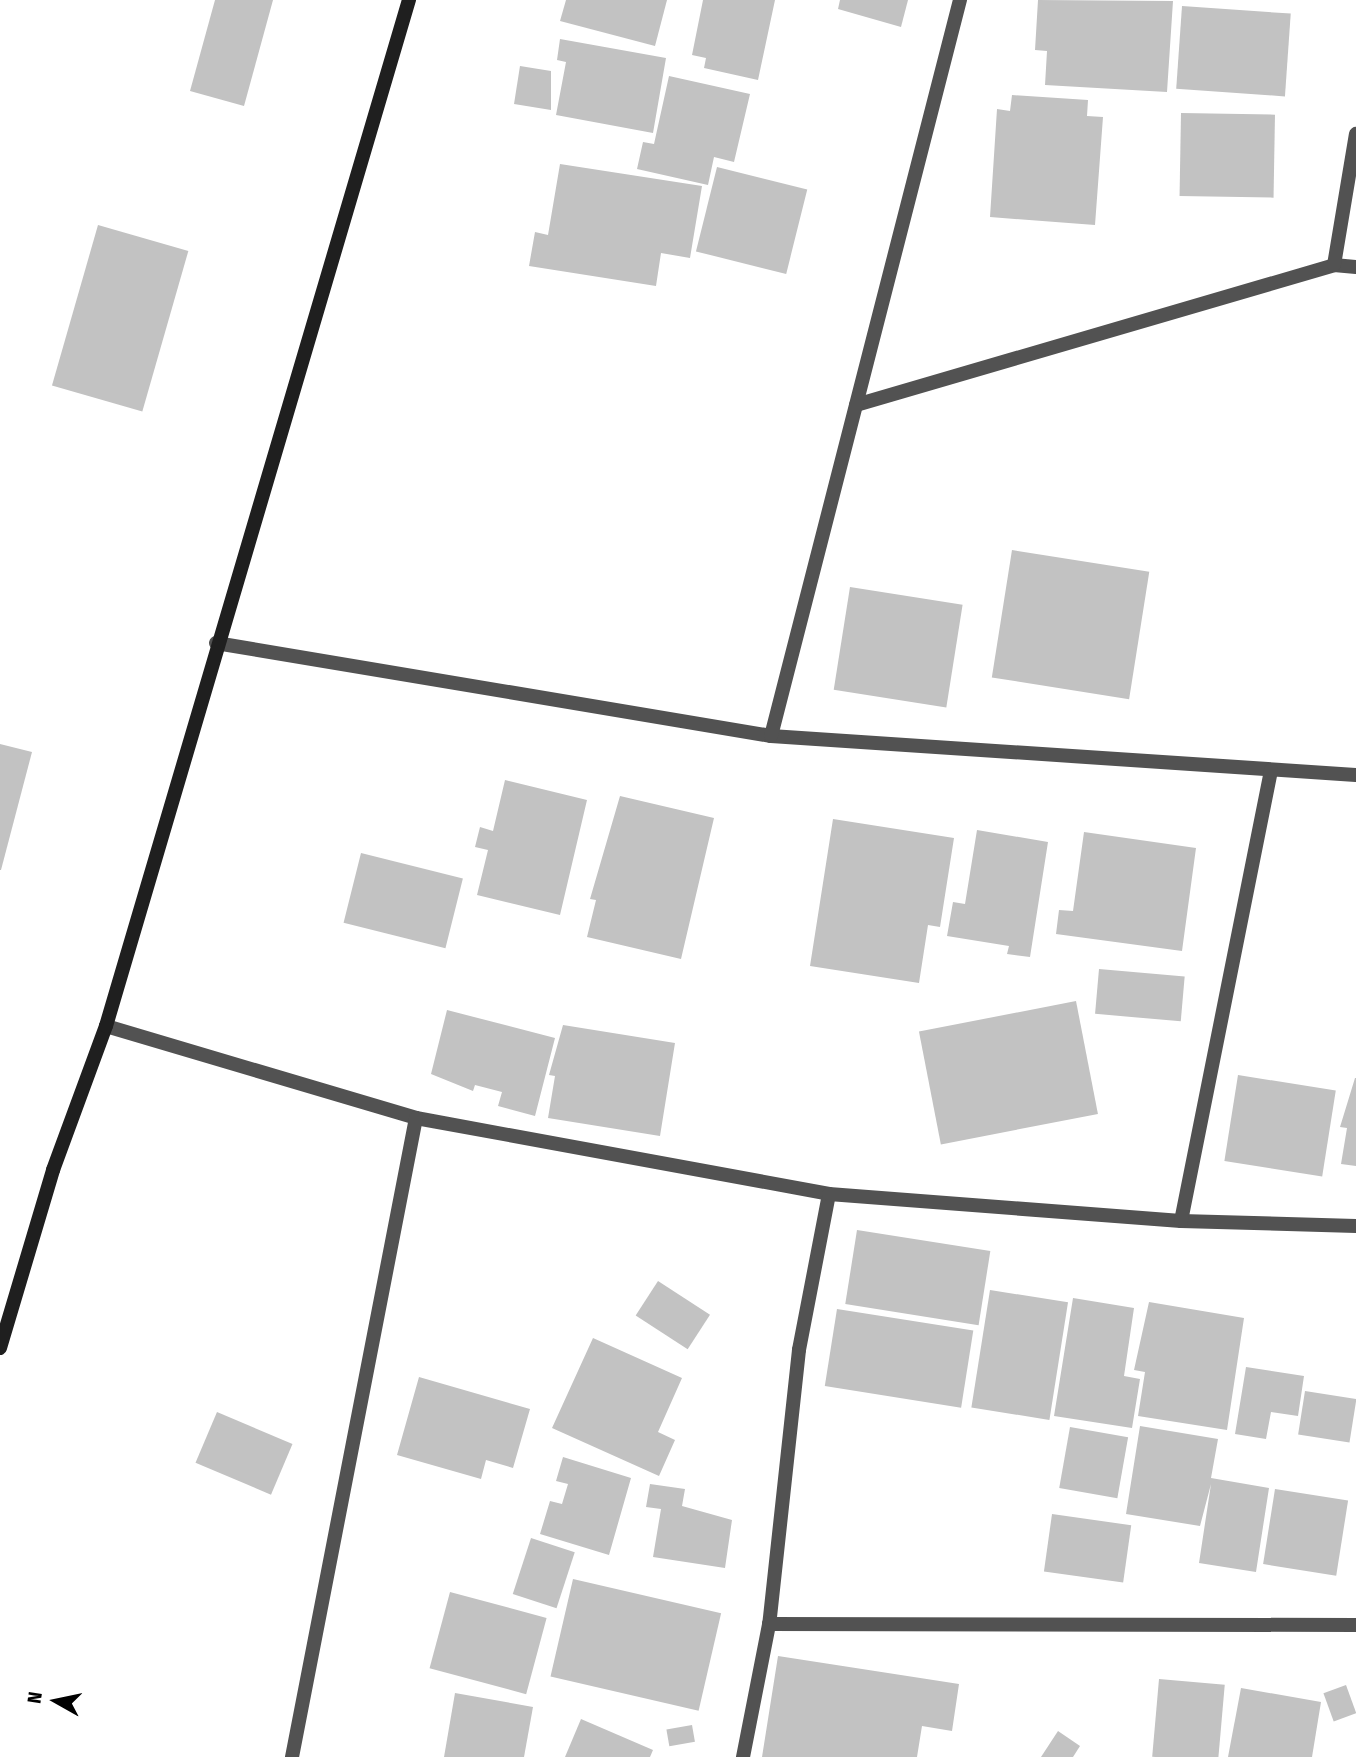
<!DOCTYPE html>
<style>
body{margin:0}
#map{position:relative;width:1356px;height:1757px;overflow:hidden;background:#fff;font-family:"Fira Sans Condensed",sans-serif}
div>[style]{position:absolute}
.building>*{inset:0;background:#c2c2c2;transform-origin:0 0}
.street>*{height:14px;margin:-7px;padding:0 7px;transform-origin:7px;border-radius:7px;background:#525252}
.secondary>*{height:14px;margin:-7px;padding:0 7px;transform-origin:7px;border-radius:7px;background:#1f1f1f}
span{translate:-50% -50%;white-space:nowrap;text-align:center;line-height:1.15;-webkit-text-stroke:5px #fff;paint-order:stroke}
.north{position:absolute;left:21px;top:1666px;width:70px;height:70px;-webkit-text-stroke:5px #fff;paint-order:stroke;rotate:279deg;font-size:19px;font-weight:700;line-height:28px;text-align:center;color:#000}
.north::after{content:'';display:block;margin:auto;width:24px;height:32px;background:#000;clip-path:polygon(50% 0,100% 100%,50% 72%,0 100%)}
</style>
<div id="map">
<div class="building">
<div style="clip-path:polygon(215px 0,273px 0,244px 106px,190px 91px)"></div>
<div style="clip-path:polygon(566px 0,667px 0,655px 46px,560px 21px)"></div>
<div style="clip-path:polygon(703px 0,775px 0,758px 80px,704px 68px,706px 58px,692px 55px)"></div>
<div style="clip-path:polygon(840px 0,908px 0,901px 27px,838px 9px)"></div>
<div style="clip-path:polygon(1038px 0,1173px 1px,1167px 92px,1045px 85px,1047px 51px,1035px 50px)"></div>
<div style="left:1182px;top:6px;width:109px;height:83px;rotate:4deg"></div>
<div style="clip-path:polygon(560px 39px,666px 58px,653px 133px,556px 115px,566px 62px,557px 60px)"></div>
<div style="clip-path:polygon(520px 66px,551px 71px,551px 110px,514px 104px)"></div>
<div style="clip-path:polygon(669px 76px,750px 94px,734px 162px,714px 157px,708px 185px,637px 169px,643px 142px,654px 144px)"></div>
<div style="clip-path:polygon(1012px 95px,1088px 100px,1087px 116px,1103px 117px,1095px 225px,990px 217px,997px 109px,1010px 111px)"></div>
<div style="left:1181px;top:113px;width:94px;height:83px;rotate:1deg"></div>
<div style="clip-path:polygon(560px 164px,702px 186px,690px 258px,661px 253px,656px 286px,529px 266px,535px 232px,548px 235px)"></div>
<div style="left:717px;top:167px;width:93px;height:87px;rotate:14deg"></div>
<div style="left:98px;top:225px;width:94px;height:167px;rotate:16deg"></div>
<div style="left:1012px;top:550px;width:139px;height:129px;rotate:9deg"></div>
<div style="left:850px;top:587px;width:114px;height:104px;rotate:9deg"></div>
<div style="clip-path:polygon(0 744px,32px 752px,1px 870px,0 870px)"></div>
<div style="clip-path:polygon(505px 780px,587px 800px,560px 915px,477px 895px,488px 850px,475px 847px,480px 827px,493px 831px)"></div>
<div style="clip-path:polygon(620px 796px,714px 818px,681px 959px,587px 937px,596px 900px,590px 899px)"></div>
<div style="clip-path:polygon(833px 819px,954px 838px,940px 927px,928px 925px,919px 983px,810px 966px)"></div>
<div style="clip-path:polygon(977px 830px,1048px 842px,1030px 957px,1007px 954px,1009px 946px,947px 936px,953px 902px,965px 904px)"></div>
<div style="clip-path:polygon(1084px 832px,1196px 848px,1182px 951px,1056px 934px,1059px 910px,1073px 911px)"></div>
<div style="left:361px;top:853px;width:105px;height:72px;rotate:14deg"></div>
<div style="left:1099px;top:969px;width:86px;height:45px;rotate:5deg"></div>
<div style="left:1076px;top:1001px;width:115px;height:160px;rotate:79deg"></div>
<div style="clip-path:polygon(447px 1010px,555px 1038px,535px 1116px,498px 1106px,502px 1092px,475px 1085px,473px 1091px,431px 1074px)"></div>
<div style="clip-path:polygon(563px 1025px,675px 1043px,660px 1136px,548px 1118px,555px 1076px,549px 1075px)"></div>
<div style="left:1238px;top:1075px;width:99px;height:87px;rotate:9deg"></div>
<div style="clip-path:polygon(1355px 1078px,1356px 1078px,1356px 1166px,1341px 1164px,1347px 1128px,1340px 1127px)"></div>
<div style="left:857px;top:1230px;width:135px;height:75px;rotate:9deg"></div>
<div style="left:658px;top:1281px;width:62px;height:41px;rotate:33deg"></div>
<div style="left:990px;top:1290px;width:79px;height:119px;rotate:9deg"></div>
<div style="clip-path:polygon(1073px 1298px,1134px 1308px,1124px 1376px,1140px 1379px,1132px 1428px,1054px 1416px)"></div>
<div style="clip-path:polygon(1149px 1302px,1244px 1318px,1227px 1430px,1138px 1416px,1145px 1372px,1134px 1370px)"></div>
<div style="left:837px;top:1309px;width:138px;height:78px;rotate:9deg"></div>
<div style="clip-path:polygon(593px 1338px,682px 1378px,658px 1432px,675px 1440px,659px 1476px,552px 1428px)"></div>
<div style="clip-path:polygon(1246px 1367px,1304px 1376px,1298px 1416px,1271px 1412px,1266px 1439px,1235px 1434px)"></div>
<div style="clip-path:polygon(419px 1377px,530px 1409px,513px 1468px,486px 1460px,481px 1479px,397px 1455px)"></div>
<div style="left:1305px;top:1391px;width:52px;height:44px;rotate:9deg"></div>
<div style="left:217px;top:1412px;width:82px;height:55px;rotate:23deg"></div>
<div style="clip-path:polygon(1140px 1426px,1218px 1439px,1211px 1478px,1269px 1488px,1256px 1572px,1199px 1563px,1211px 1484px,1200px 1526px,1126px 1514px)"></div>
<div style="left:1070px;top:1427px;width:59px;height:62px;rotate:10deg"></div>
<div style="clip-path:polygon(563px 1457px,631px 1478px,609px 1555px,540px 1534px,550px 1501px,562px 1504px,568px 1484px,556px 1481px)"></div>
<div style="clip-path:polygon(650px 1484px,685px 1489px,682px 1506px,732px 1520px,725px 1568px,653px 1557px,661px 1509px,646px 1507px)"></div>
<div style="left:1275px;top:1489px;width:74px;height:76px;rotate:9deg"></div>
<div style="left:1052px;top:1514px;width:80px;height:58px;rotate:8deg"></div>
<div style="left:531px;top:1538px;width:46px;height:59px;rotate:18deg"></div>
<div style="left:573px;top:1579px;width:152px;height:100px;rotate:13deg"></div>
<div style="left:450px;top:1592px;width:100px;height:79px;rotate:15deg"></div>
<div style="clip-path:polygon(778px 1656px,959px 1684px,952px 1731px,922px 1726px,917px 1757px,762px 1757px)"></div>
<div style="left:1159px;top:1679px;width:66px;height:78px;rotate:5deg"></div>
<div style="left:1346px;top:1685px;width:30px;height:24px;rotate:70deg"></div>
<div style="clip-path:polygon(1241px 1688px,1321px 1702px,1312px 1757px,1228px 1757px)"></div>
<div style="clip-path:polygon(455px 1693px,533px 1707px,524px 1757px,444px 1757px)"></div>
<div style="clip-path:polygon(581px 1719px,653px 1750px,650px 1757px,565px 1757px)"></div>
<div style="left:692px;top:1725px;width:17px;height:26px;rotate:80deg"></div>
<div style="clip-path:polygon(1058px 1731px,1080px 1746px,1073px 1757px,1041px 1757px)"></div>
</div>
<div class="street">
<div style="left:1334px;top:265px;width:22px;rotate:5deg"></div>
<div style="left:856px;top:405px;width:498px;rotate:-16.3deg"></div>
<div style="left:1334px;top:265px;width:133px;rotate:-80.5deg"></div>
<div style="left:216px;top:643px;width:563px;rotate:9.51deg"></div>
<div style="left:771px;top:736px;width:586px;rotate:3.81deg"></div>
<div style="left:771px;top:736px;width:760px;rotate:-75.6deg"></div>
<div style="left:106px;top:1026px;width:323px;rotate:16.5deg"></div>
<div style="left:416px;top:1118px;width:420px;rotate:10.4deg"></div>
<div style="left:829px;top:1194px;width:159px;rotate:100.9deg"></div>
<div style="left:799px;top:1350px;width:276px;rotate:96.2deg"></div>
<div style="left:829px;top:1194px;width:353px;rotate:4.4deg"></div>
<div style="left:1181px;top:1221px;width:175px;rotate:1.6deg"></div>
<div style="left:1181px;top:1221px;width:460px;rotate:-78.7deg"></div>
<div style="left:292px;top:1757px;width:651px;rotate:-79.02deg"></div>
<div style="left:743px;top:1757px;width:136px;rotate:-78.9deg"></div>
<div style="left:769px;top:1624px;width:587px;rotate:0.1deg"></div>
</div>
<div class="secondary">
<div style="left:0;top:1348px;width:186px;rotate:-73.4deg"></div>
<div style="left:53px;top:1170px;width:153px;rotate:-69.8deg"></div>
<div style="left:106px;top:1026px;width:1070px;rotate:-73.55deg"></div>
</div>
<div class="north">N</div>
</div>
